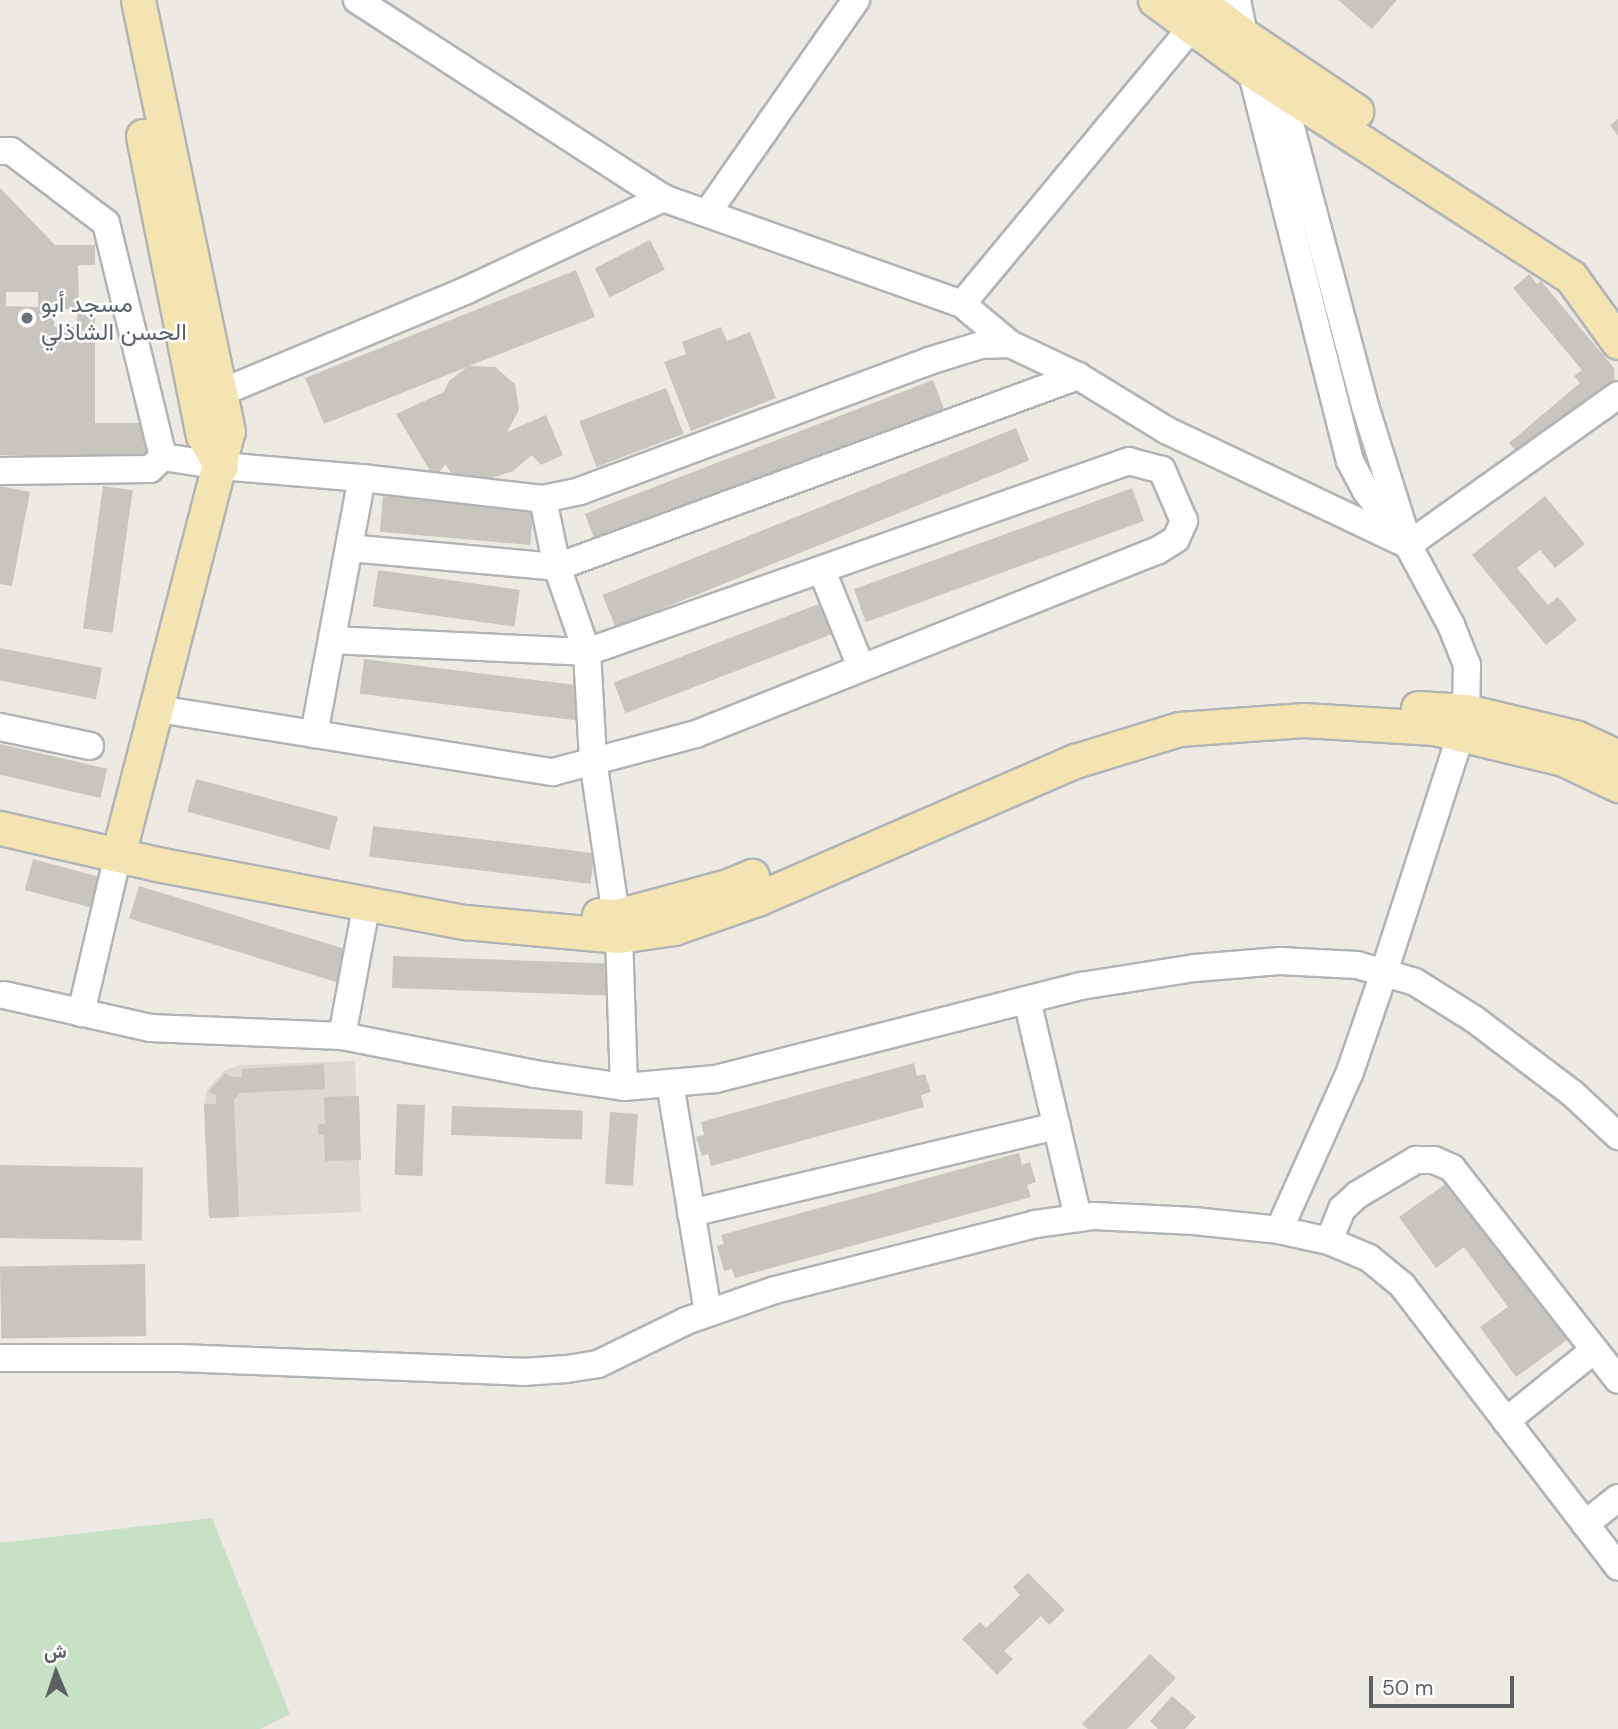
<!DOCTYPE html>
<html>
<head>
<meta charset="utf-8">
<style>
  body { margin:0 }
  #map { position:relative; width:1618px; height:1729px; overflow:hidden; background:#edeae4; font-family:"DM Sans",Vazirmatn,sans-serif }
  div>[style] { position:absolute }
  .education>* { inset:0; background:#dcd9d3 }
  .green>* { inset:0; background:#c6e1c4 }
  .building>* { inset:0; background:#c8c5c1; transform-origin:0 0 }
  .roads { filter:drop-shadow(2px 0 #b1b4b7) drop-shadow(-2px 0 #b1b4b7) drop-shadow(0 2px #b1b4b7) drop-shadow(0 -2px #b1b4b7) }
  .minor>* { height:26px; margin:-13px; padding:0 13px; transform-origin:13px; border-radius:13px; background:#fff }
  .major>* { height:33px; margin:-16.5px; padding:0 16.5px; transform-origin:16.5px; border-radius:16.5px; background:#f4e4b1 }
  .dots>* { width:19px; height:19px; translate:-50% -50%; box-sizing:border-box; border:4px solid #fff; border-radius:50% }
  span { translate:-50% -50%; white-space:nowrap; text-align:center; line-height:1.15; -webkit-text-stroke:5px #fff; paint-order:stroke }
  .worship-label { font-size:24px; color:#5b616d }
  .left { translate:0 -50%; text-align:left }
  .north { position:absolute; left:21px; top:1638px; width:70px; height:70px; -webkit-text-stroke:5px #fff; paint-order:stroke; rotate:358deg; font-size:19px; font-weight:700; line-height:28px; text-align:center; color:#5c6063 }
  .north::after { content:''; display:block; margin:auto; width:24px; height:32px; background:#5c6063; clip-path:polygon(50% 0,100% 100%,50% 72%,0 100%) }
  .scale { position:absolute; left:1369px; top:1676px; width:145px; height:32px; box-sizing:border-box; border:4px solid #5c6063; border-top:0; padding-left:9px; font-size:21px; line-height:24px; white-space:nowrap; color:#5c6063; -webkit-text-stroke:5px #fff; paint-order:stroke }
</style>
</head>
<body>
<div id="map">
  <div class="education">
    <i style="clip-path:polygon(355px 1061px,361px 1212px,209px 1218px,204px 1104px,207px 1089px,225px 1070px,240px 1065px)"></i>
  </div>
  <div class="green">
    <i style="clip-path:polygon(212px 1518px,290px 1714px,260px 1729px,0 1729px,0 1543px)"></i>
  </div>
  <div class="building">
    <i style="clip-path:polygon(1338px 0,1397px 0,1372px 29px)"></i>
    <i style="clip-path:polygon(1618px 119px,1618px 136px,1610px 125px)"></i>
    <i style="clip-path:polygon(evenodd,0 188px,55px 245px,95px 245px,95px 265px,78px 265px,79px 308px,95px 308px,95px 423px,146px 423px,146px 455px,0 455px,0 188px,6px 292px,38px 292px,38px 307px,6px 306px,6px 292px,0 188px,54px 309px,77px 309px,77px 327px,54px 327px,54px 309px)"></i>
    <i style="left:650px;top:240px;width:33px;height:62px;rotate:63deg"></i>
    <i style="clip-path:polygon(576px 270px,595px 317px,469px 366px,495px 367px,515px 384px,519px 410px,507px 432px,546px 415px,563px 455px,541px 465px,532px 455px,513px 471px,489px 479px,454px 477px,445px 464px,435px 479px,396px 414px,444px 392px,449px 381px,467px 367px,324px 424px,305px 378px)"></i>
    <i style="clip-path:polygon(1529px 274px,1537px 284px,1541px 281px,1614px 368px,1615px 386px,1524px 461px,1509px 443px,1580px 383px,1574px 376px,1582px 370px,1513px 288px)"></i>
    <i style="clip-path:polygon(721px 327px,727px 341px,750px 332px,776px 398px,691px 431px,664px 362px,686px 354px,682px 342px)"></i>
    <i style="left:933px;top:380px;width:36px;height:373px;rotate:69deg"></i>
    <i style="left:666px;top:388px;width:49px;height:93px;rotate:69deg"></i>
    <i style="left:1016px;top:428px;width:35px;height:446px;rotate:68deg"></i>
    <i style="clip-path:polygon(0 486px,30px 492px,12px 586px,0 584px)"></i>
    <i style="left:103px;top:486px;width:30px;height:144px;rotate:8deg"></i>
    <i style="left:1132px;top:488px;width:35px;height:296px;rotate:70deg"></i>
    <i style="left:383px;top:496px;width:151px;height:36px;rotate:5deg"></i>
    <i style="clip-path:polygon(1545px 496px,1585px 544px,1555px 568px,1540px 550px,1517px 568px,1548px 605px,1558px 597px,1577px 620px,1546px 645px,1472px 555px)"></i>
    <i style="left:378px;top:570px;width:143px;height:37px;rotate:8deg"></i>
    <i style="left:821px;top:603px;width:33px;height:222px;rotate:69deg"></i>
    <i style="left:0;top:648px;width:104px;height:32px;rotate:11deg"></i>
    <i style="left:364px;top:659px;width:222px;height:35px;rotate:7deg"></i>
    <i style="left:0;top:744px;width:110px;height:30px;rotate:13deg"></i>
    <i style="left:196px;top:779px;width:147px;height:34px;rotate:15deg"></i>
    <i style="left:373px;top:826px;width:223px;height:31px;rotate:7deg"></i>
    <i style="left:33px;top:859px;width:73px;height:32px;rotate:15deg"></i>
    <i style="left:139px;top:886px;width:221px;height:34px;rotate:17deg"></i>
    <i style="left:393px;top:956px;width:222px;height:32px;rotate:2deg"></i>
    <i style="clip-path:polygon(914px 1063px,917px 1076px,925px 1074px,931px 1092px,921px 1095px,924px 1107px,711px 1166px,708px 1154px,702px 1156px,696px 1137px,704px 1135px,701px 1122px)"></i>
    <i style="clip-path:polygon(324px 1064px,325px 1089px,240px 1093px,234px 1100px,239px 1217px,209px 1218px,204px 1104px,216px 1104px,216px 1095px,208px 1092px,226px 1073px,230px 1077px,242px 1077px,241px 1069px)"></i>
    <i style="clip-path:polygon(359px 1096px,361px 1160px,325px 1161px,324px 1135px,318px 1135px,318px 1124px,325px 1124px,324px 1097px)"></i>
    <i style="left:397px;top:1104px;width:28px;height:71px;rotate:2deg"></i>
    <i style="left:452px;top:1106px;width:131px;height:29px;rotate:2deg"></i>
    <i style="left:610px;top:1112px;width:28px;height:72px;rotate:4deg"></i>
    <i style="clip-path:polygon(1019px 1153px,1022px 1165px,1030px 1162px,1036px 1182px,1027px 1185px,1031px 1197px,735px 1278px,732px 1269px,724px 1271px,717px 1246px,724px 1244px,721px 1235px)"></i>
    <i style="left:0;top:1165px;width:143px;height:73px;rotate:1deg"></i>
    <i style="clip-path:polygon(1451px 1180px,1567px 1340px,1516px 1377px,1480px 1327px,1508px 1307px,1464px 1247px,1436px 1268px,1399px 1217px)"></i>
    <i style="left:145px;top:1264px;width:72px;height:145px;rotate:89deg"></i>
    <i style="clip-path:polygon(1028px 1573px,1065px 1610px,1049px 1625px,1041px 1616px,1004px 1651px,1013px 1659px,997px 1675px,962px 1639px,980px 1622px,986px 1628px,1020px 1595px,1013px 1587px)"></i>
    <i style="clip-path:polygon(1150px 1654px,1176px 1678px,1127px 1729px,1088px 1729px,1082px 1724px)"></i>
    <i style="clip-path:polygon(1172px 1696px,1196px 1717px,1185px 1729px,1158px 1729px,1150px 1721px)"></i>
  </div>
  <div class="roads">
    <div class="minor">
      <i style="left:357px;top:0;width:364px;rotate:32.9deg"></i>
      <i style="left:663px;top:198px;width:317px;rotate:19.5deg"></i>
      <i style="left:962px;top:304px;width:62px;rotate:39.8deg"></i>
      <i style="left:1237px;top:0;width:71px;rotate:78.7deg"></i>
      <i style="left:1251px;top:70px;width:403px;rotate:75.8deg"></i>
      <i style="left:1350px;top:461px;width:34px;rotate:62deg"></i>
      <i style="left:1366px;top:491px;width:68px;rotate:52.1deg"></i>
      <i style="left:1408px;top:545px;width:91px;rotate:61.7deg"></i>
      <i style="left:1451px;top:625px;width:43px;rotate:68.2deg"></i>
      <i style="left:1467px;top:665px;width:46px;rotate:91.2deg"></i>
      <i style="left:1466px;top:711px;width:24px;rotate:102deg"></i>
      <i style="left:1461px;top:734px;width:251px;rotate:107.9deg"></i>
      <i style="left:1384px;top:973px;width:105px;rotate:109deg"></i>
      <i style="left:1350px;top:1072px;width:173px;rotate:114.2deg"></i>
      <i style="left:1275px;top:80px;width:12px;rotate:59deg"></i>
      <i style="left:1281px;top:90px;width:327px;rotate:75.1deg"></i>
      <i style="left:1365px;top:406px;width:133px;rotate:72.5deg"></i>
      <i style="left:0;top:151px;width:11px"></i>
      <i style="left:11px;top:151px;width:119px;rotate:37.2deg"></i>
      <i style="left:106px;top:223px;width:241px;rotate:76.3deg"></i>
      <i style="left:708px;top:212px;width:259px;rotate:-55.1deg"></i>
      <i style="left:962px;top:304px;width:360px;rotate:-50.3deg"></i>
      <i style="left:220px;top:393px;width:268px;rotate:-22.6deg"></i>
      <i style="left:467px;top:290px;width:217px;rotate:-25.1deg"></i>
      <i style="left:163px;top:457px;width:59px;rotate:8.8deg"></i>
      <i style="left:221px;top:466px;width:142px;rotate:4.9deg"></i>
      <i style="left:362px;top:478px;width:182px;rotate:6.6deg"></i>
      <i style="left:543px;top:499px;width:38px;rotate:-12deg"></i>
      <i style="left:580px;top:491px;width:372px;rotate:-20.4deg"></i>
      <i style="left:929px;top:361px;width:54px;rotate:-17.1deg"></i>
      <i style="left:981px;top:345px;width:29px;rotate:-2deg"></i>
      <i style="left:1010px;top:344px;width:75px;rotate:25.2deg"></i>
      <i style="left:1078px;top:376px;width:103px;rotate:31.5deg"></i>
      <i style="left:1166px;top:430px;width:268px;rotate:25.4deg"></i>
      <i style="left:0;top:471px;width:150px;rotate:-0.8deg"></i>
      <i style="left:150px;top:469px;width:18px;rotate:-43deg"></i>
      <i style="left:543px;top:499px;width:69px;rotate:78.4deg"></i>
      <i style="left:557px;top:567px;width:90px;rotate:70.6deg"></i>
      <i style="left:587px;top:652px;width:108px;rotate:86.8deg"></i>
      <i style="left:593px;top:760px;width:178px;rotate:81.6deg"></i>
      <i style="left:619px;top:936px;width:151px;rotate:88.1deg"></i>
      <i style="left:1408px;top:545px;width:258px;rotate:-35.5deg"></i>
      <i style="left:349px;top:548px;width:209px;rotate:5.2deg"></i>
      <i style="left:557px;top:567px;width:555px;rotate:-20.13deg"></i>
      <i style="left:822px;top:571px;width:104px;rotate:67.9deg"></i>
      <i style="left:158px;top:709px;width:400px;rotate:9.1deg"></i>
      <i style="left:553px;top:772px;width:148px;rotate:-14.9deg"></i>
      <i style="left:696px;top:734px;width:496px;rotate:-21.7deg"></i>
      <i style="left:1157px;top:551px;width:22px;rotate:-32deg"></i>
      <i style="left:1176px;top:539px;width:20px;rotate:-66deg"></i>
      <i style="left:1184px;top:521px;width:56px;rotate:-113.3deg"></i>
      <i style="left:1162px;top:470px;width:34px;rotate:-165deg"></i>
      <i style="left:1129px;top:461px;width:575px;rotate:160.59deg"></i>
      <i style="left:587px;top:652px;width:254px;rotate:-177.3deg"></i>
      <i style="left:0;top:727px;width:92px;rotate:11.9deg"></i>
      <i style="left:314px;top:734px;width:260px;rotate:-79.4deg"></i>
      <i style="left:4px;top:995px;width:150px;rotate:12.7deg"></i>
      <i style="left:150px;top:1028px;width:192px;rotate:2.4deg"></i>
      <i style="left:342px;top:1036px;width:197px;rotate:11.1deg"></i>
      <i style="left:535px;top:1074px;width:90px;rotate:8.3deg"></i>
      <i style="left:624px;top:1087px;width:92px;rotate:-5deg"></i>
      <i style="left:716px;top:1079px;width:377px;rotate:-14.3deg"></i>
      <i style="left:1081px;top:986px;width:115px;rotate:-9deg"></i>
      <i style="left:1195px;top:968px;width:85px;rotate:-4.7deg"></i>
      <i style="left:1280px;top:961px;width:77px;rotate:3deg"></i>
      <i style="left:1357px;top:965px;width:60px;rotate:16.3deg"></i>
      <i style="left:1415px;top:982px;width:70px;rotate:32.1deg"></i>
      <i style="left:1474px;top:1019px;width:124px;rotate:37.1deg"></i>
      <i style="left:1573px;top:1094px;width:62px;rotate:43deg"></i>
      <i style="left:1027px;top:1000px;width:224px;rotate:76.8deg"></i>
      <i style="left:81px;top:1013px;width:162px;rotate:-76.8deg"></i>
      <i style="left:342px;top:1036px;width:135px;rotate:-79.4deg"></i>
      <i style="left:670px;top:1083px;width:232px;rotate:80.6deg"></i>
      <i style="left:691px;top:1213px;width:376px;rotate:-13.4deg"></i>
      <i style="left:1329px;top:1241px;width:35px;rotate:-68deg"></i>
      <i style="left:1342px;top:1209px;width:21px;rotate:-43deg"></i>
      <i style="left:1357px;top:1195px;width:69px;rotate:-30.7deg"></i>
      <i style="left:1416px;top:1160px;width:18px"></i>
      <i style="left:1434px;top:1160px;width:20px;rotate:24deg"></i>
      <i style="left:1452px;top:1168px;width:269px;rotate:51.9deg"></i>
      <i style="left:0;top:1358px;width:179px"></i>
      <i style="left:179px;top:1358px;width:344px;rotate:2.3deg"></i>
      <i style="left:523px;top:1372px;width:44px;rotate:-3.9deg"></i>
      <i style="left:567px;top:1369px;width:31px;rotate:-9deg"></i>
      <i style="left:598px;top:1364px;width:98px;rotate:-26deg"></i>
      <i style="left:686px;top:1321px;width:94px;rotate:-19.2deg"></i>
      <i style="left:775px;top:1290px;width:268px;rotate:-14.2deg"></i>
      <i style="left:1035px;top:1224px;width:60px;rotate:-7.7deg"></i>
      <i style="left:1094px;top:1216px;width:100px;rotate:2.9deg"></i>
      <i style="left:1194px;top:1221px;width:85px;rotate:6deg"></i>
      <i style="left:1279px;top:1230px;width:51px;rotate:12.4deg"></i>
      <i style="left:1329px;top:1241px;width:43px;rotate:23deg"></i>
      <i style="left:1369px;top:1258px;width:43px;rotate:39.3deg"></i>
      <i style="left:1402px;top:1285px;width:355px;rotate:52.5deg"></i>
      <i style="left:1506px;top:1421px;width:113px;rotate:-38.9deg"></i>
      <i style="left:1585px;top:1524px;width:42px;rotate:-38.2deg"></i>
    </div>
    <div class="major">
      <i style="left:1155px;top:0;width:119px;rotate:36.1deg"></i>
      <i style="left:1251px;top:70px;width:381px;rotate:32.9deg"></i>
      <i style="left:1571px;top:277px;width:80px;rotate:54.1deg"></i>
      <i style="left:1197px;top:0;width:61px;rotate:37.1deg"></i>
      <i style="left:1246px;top:37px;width:133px;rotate:33.9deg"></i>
      <i style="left:143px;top:136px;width:305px;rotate:78.7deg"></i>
      <i style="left:203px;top:435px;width:36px;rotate:60deg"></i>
      <i style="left:1418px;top:708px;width:48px;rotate:3.6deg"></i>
      <i style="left:1466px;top:711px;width:112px;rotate:13.4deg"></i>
      <i style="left:1575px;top:737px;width:47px;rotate:24.9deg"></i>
      <i style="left:0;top:828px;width:161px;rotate:12.9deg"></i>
      <i style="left:157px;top:864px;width:313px;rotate:10.7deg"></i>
      <i style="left:465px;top:922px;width:155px;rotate:5.2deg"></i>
      <i style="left:619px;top:936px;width:56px;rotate:-8.3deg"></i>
      <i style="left:674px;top:928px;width:88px;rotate:-19.3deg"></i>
      <i style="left:757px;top:899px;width:347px;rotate:-23.5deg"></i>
      <i style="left:1075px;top:761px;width:109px;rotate:-17.1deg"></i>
      <i style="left:1179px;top:729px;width:125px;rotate:-4.1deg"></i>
      <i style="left:1304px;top:720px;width:130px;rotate:3.5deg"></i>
      <i style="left:1434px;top:728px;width:133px;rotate:13.5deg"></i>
      <i style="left:1563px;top:759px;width:61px;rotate:25.3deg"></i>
      <i style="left:118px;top:855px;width:438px;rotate:-75.5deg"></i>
      <i style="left:228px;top:431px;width:440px;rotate:-101.8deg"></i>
      <i style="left:599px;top:915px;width:18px;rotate:3deg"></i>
      <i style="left:617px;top:916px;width:115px;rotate:-15.1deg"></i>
      <i style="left:728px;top:886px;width:26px;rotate:-23deg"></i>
    </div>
  </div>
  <div class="dots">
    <i style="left:27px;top:318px;background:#6b7280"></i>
  </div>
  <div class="worship-label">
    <span class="left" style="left:41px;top:318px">مسجد أبو<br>الحسن الشاذلي</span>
  </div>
  <div class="north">ش</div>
  <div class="scale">50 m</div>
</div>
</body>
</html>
